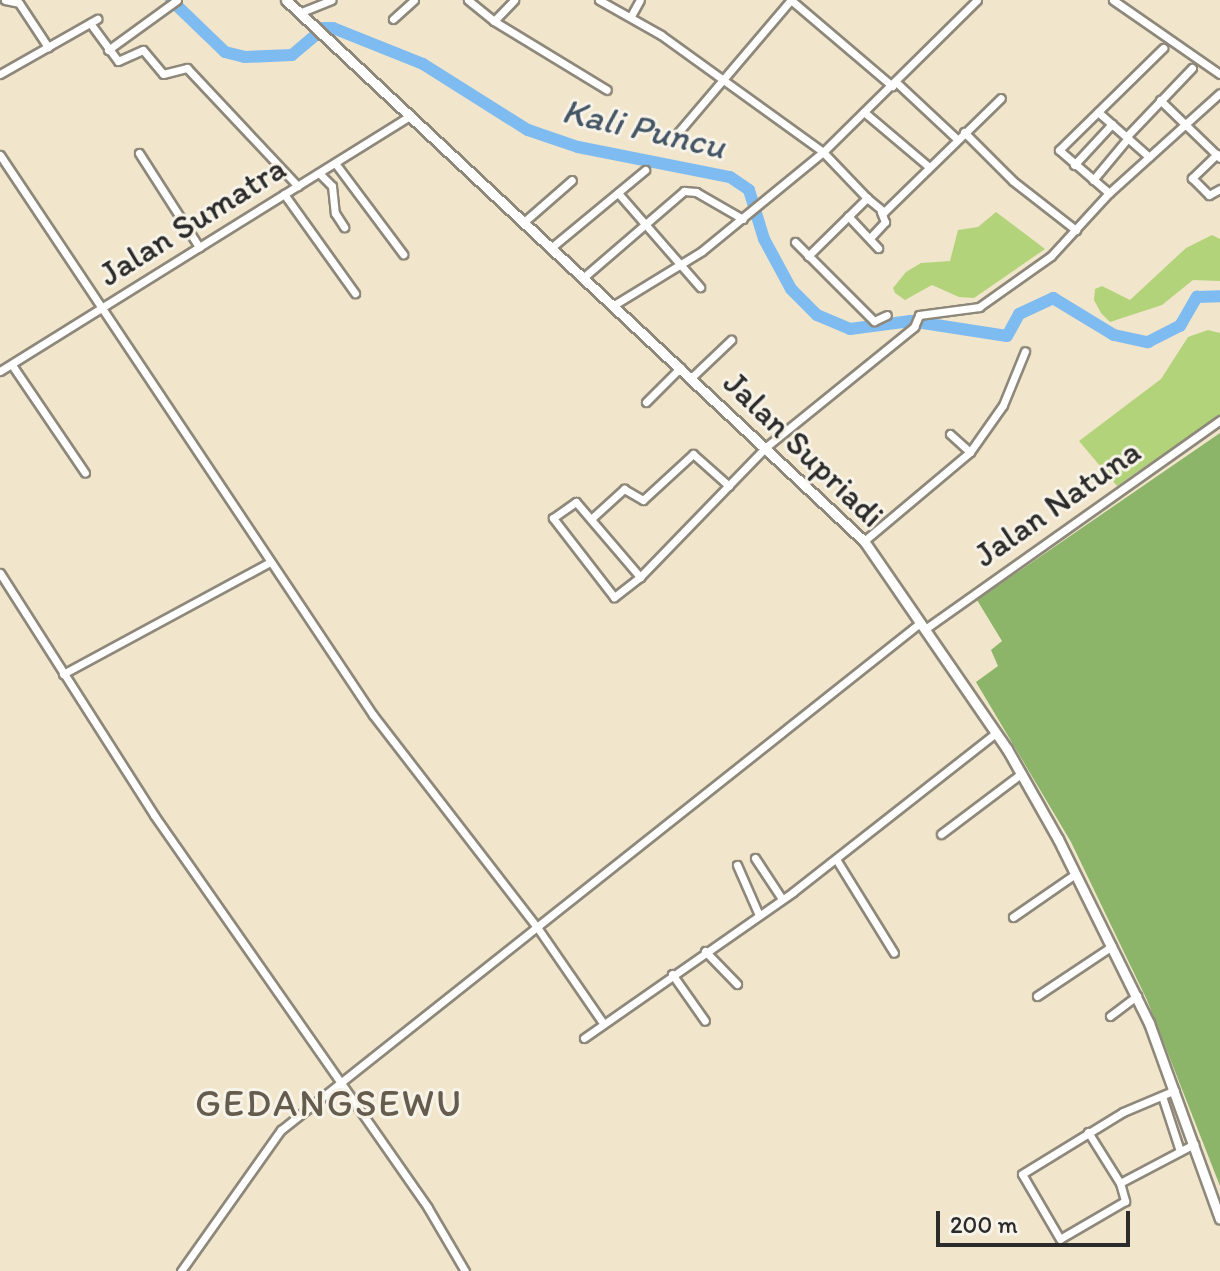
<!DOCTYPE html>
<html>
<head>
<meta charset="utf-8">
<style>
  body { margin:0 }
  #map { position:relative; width:1220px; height:1271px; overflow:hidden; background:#f1e5cb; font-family:Itim,sans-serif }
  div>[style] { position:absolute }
  .green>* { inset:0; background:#b2d37a }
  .forest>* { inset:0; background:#8db56a }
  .river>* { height:12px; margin:-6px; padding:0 6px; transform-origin:6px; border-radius:6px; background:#7ebbf1 }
  .roads { filter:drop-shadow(2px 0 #8e887b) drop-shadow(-2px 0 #8e887b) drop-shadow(0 2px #8e887b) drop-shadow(0 -2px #8e887b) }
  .minor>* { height:7px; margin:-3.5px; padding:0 3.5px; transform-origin:3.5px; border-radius:3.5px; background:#fff }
  .major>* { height:9px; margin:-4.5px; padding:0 4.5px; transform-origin:4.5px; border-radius:4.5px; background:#fff }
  span { translate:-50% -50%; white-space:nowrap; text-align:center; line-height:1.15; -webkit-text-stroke:6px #f7f3e8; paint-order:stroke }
  .street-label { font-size:34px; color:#2b2b2b }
  .water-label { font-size:36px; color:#445666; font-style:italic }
  .quarter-label { font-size:38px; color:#665c4e; letter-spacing:2px }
  .scale { position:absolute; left:936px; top:1211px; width:194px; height:36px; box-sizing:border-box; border:4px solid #2b2b2b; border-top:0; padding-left:10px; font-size:24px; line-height:28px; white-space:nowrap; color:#2b2b2b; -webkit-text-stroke:6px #f7f3e8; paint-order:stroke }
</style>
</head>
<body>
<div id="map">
  <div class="green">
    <i style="clip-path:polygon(996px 212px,1045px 249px,974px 298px,959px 297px,932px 285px,905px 300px,895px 293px,893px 288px,906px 272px,921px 263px,950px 261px,958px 230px,978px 227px)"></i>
    <i style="clip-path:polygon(1212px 235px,1220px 239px,1220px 281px,1193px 280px,1162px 305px,1110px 322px,1101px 313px,1094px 300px,1095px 289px,1102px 286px,1130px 300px,1186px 248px)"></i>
    <i style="clip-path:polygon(1208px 330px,1220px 333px,1220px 415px,1117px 486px,1079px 441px,1161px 379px,1188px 337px)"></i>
  </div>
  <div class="forest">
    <i style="clip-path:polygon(1220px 433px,1220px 1186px,1147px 1000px,1071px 842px,976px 682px,998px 666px,991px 650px,1002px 641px,977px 600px)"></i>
  </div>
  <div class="river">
    <i style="left:171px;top:0;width:75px;rotate:43.9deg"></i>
    <i style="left:225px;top:52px;width:21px;rotate:14deg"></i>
    <i style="left:245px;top:57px;width:47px;rotate:-2.4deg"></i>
    <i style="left:292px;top:55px;width:42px;rotate:-40.2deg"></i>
    <i style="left:324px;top:28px;width:9px"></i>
    <i style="left:333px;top:28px;width:97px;rotate:21.8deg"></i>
    <i style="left:423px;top:64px;width:124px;rotate:32.2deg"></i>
    <i style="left:528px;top:130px;width:53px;rotate:18.8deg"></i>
    <i style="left:578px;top:147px;width:155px;rotate:11.2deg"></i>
    <i style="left:730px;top:177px;width:23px;rotate:34deg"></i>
    <i style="left:749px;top:190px;width:51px;rotate:73deg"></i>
    <i style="left:764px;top:239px;width:57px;rotate:61.6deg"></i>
    <i style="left:791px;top:289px;width:37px;rotate:45deg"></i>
    <i style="left:817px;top:315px;width:36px;rotate:23deg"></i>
    <i style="left:850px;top:329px;width:61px;rotate:-7.6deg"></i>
    <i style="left:910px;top:321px;width:98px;rotate:8.8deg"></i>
    <i style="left:1007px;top:336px;width:25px;rotate:-61deg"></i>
    <i style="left:1019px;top:314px;width:38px;rotate:-25deg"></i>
    <i style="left:1053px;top:298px;width:71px;rotate:31.2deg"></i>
    <i style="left:1114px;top:335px;width:35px;rotate:12deg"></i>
    <i style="left:1148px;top:342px;width:36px;rotate:-27deg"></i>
    <i style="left:1180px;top:326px;width:34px;rotate:-60deg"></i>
    <i style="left:1197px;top:297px;width:23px;rotate:-2deg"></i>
  </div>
  <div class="roads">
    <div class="minor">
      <i style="left:5px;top:0;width:14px;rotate:12deg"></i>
      <i style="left:19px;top:3px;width:53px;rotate:56.6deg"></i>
      <i style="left:468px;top:0;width:33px;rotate:39deg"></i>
      <i style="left:494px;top:21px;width:29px;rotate:-46deg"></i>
      <i style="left:599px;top:0;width:71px;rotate:29.4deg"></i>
      <i style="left:661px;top:35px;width:200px;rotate:35.8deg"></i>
      <i style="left:823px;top:152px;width:216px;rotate:-44.6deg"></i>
      <i style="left:791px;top:0;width:133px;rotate:40.4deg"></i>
      <i style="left:1113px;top:0;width:130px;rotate:34.7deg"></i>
      <i style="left:299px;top:13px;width:35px;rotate:-22deg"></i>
      <i style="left:631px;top:16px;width:18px;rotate:-61deg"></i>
      <i style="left:393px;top:19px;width:28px;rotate:-42deg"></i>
      <i style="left:494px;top:21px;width:132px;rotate:31.4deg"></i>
      <i style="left:90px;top:23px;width:47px;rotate:53.6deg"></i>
      <i style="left:118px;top:61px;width:27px;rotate:-24deg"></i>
      <i style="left:143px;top:50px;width:31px;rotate:50deg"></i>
      <i style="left:163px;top:74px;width:25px;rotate:-14deg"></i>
      <i style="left:187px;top:68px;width:162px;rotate:46.8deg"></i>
      <i style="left:108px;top:50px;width:85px;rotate:-35.9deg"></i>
      <i style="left:0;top:74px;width:112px;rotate:-29.6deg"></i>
      <i style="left:896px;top:82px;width:83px;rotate:43.1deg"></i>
      <i style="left:1160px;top:100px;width:83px;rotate:44deg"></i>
      <i style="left:864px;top:112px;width:85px;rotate:40.2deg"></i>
      <i style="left:1098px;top:112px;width:68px;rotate:41.4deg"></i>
      <i style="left:964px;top:132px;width:69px;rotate:45deg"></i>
      <i style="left:1013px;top:181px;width:80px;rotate:37.9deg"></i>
      <i style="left:1127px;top:136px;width:94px;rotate:-46.3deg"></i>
      <i style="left:670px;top:142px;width:187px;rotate:-49.6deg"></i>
      <i style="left:139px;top:153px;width:112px;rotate:57.4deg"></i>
      <i style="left:1217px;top:154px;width:35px;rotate:136deg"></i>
      <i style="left:1192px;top:178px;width:24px;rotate:45deg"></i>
      <i style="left:1209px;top:195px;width:13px;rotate:-29deg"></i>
      <i style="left:0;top:155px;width:673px;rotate:56.33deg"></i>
      <i style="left:373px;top:715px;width:268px;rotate:52.3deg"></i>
      <i style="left:537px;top:927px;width:116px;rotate:55.5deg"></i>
      <i style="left:335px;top:163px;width:114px;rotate:53.2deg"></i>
      <i style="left:1074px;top:165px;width:56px;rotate:-47.2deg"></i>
      <i style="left:319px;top:173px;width:18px;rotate:45deg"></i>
      <i style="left:332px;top:186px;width:27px;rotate:84deg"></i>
      <i style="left:335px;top:213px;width:17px;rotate:57deg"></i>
      <i style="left:1093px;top:180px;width:55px;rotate:-50.2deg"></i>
      <i style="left:618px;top:193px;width:125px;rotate:48.9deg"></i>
      <i style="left:1109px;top:193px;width:66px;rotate:-139.3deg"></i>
      <i style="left:1059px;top:150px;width:146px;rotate:-44.4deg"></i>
      <i style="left:284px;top:194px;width:122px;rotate:54.4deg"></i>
      <i style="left:848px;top:216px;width:44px;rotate:46.8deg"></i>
      <i style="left:525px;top:221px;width:62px;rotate:-41.1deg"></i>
      <i style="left:870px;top:238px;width:22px;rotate:-47deg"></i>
      <i style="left:885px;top:222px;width:11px;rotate:-112deg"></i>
      <i style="left:795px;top:242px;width:112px;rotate:45deg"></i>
      <i style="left:874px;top:321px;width:14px;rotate:-25deg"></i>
      <i style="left:552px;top:247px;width:121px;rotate:-39.6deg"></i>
      <i style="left:808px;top:256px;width:83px;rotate:-44.5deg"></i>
      <i style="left:867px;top:198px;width:22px;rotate:39deg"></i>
      <i style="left:884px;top:212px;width:163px;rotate:-44.3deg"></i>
      <i style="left:584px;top:277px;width:132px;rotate:-40.7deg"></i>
      <i style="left:684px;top:191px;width:12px;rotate:5deg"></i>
      <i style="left:696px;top:192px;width:54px;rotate:29.9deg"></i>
      <i style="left:614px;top:305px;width:103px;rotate:-31.5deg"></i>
      <i style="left:702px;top:251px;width:156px;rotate:-39.3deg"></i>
      <i style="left:823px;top:152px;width:64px;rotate:46.3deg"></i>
      <i style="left:12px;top:365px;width:130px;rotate:55.9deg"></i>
      <i style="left:0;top:371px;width:484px;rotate:-31.9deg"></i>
      <i style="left:692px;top:377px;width:54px;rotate:-43.5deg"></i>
      <i style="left:646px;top:402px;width:49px;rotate:-45deg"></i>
      <i style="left:950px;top:434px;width:27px;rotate:42deg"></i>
      <i style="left:591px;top:519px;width:45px;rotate:-42.3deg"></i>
      <i style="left:624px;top:489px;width:22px;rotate:30deg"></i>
      <i style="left:643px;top:500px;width:68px;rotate:-42.6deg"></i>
      <i style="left:693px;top:454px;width:48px;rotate:41.6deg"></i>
      <i style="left:864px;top:541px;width:138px;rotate:-40deg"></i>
      <i style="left:970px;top:452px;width:57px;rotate:-54.9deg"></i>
      <i style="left:1003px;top:405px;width:58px;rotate:-67.8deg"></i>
      <i style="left:0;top:573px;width:287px;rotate:57.5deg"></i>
      <i style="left:154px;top:815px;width:479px;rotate:55.1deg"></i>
      <i style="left:428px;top:1208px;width:73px;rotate:59.6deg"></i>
      <i style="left:640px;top:577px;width:33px;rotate:142deg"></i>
      <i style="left:614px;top:597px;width:100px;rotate:-127.7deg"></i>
      <i style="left:553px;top:518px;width:28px;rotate:-35deg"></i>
      <i style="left:576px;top:502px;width:99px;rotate:49.5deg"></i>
      <i style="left:640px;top:577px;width:181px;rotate:-45.9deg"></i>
      <i style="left:766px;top:447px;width:191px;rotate:-39deg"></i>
      <i style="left:914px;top:327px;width:13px;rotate:-67deg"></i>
      <i style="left:919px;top:315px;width:61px;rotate:-7.6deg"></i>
      <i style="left:979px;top:307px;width:88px;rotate:-35.3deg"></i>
      <i style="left:1051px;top:256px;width:86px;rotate:-47.4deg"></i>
      <i style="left:1109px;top:193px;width:149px;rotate:-42deg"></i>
      <i style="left:925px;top:629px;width:362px;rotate:-35.3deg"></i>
      <i style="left:63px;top:674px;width:235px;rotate:-28.4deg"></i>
      <i style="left:941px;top:834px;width:101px;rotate:-37deg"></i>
      <i style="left:755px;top:858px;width:49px;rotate:56.6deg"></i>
      <i style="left:836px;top:859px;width:110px;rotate:58.3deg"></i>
      <i style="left:737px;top:865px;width:55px;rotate:66.3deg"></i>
      <i style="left:1013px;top:917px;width:75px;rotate:-34.7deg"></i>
      <i style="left:705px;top:951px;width:46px;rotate:45.9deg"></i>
      <i style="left:672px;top:974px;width:57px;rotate:54.9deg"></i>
      <i style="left:1037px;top:996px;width:90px;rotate:-33.7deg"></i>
      <i style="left:1110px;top:1016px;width:34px;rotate:-37deg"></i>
      <i style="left:584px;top:1038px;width:255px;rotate:-34.9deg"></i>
      <i style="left:793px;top:892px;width:258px;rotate:-38.1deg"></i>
      <i style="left:1162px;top:1096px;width:58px;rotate:71.9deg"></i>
      <i style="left:1088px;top:1132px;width:60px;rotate:57.9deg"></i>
      <i style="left:1120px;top:1183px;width:84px;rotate:-27.8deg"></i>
      <i style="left:1120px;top:1183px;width:19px;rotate:74deg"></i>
      <i style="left:1125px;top:1201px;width:75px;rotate:149.7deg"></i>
      <i style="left:1060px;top:1239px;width:75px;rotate:-120.3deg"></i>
      <i style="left:1022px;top:1174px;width:119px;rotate:-31.5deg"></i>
      <i style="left:1123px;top:1112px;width:56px;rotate:-22.9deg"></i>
      <i style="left:181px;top:1271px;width:173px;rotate:-54.7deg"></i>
      <i style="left:281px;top:1130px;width:816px;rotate:-38.43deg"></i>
    </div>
    <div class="major">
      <i style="left:286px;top:0;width:792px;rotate:43.11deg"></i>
      <i style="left:864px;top:541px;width:252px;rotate:55.5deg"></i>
      <i style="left:1007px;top:749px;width:103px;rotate:60.5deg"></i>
      <i style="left:1058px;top:839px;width:205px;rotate:63.7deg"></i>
      <i style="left:1149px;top:1023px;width:208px;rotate:70.1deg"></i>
    </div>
  </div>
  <div class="street-label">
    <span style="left:192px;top:221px;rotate:-32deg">Jalan Sumatra</span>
    <span style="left:804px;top:449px;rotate:44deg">Jalan Supriadi</span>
    <span style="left:1057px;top:503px;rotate:-35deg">Jalan Natuna</span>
  </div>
  <div class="water-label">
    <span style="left:644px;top:128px;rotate:13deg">Kali Puncu</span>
  </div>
  <div class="quarter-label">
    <span style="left:329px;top:1104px">GEDANGSEWU</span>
  </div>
  <div class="scale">200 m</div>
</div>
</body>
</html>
